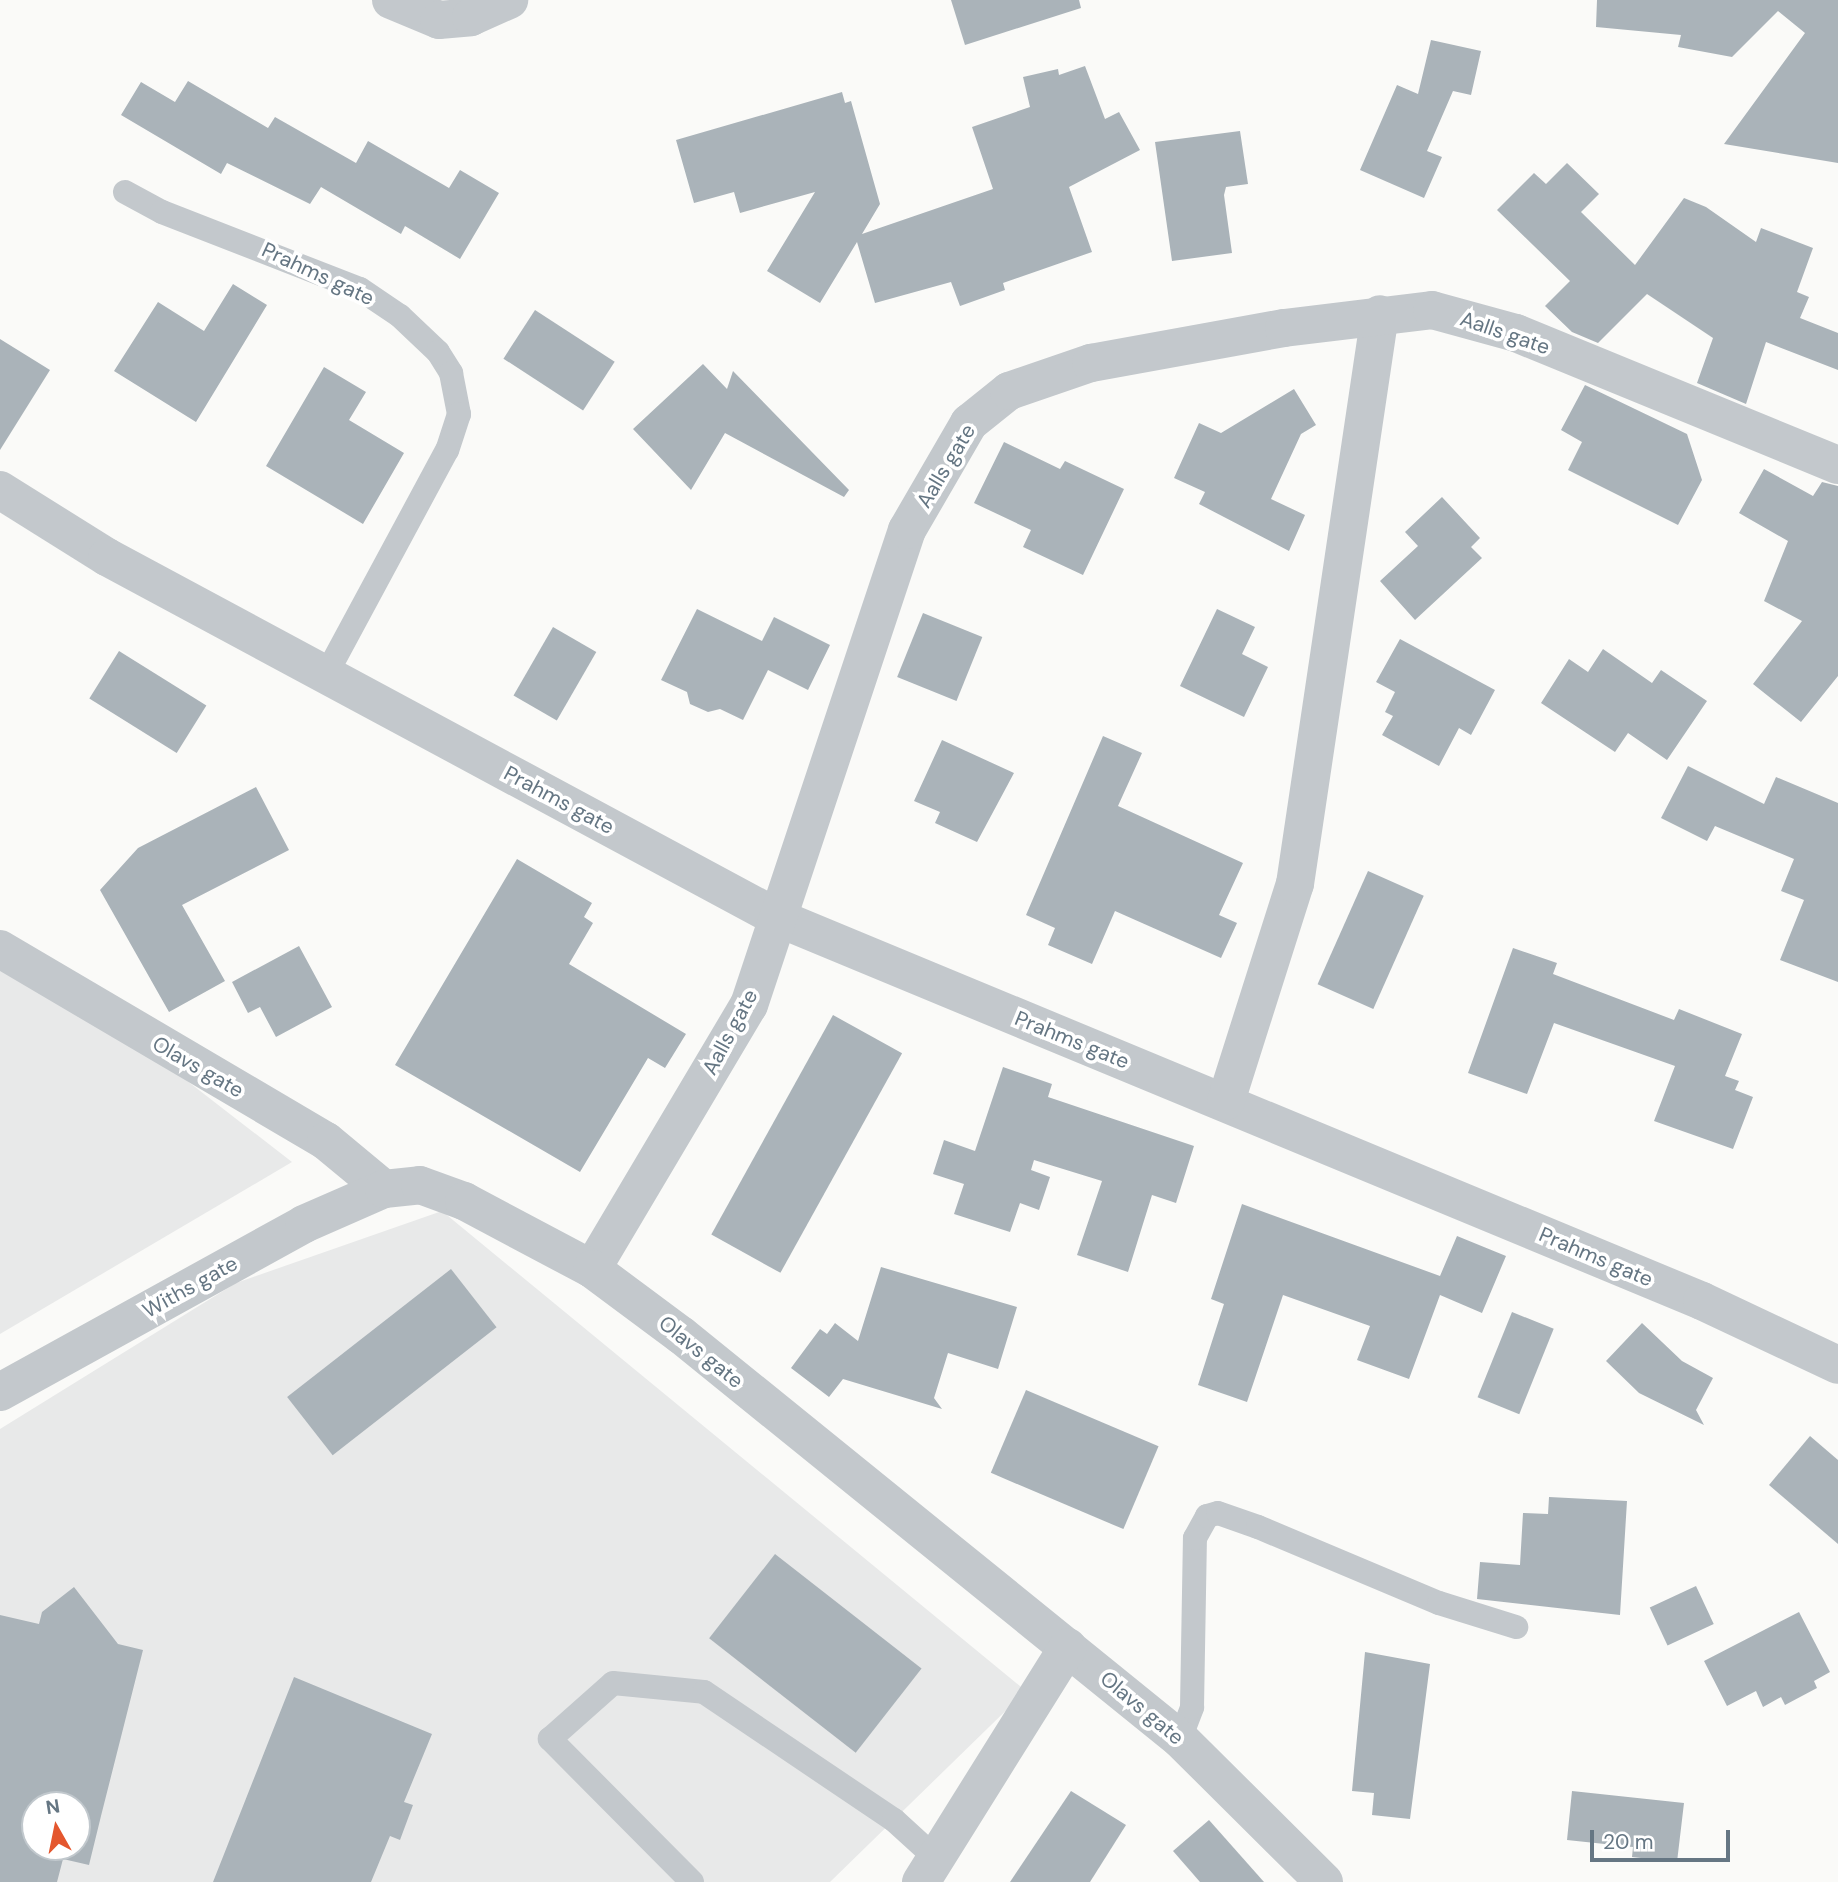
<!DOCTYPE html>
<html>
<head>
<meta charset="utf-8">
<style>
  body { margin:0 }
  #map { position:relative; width:1838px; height:1882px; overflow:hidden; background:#fafaf8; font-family:"DM Sans",sans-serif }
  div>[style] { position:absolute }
  .built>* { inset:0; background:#e8e9e9 }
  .building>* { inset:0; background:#aab3b9; transform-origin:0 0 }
  .lane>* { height:24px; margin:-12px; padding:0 12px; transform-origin:12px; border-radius:12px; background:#c3c8cc }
  .street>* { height:38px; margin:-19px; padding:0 19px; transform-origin:19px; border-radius:19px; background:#c3c8cc }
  span { translate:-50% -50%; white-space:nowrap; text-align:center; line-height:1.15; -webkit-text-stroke:7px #fff; paint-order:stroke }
  .street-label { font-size:21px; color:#657683 }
  .north { position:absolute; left:21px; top:1791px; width:70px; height:70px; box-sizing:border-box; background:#fff; border:2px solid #c1c8cd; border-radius:50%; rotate:351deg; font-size:19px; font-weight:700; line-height:28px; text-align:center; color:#657683 }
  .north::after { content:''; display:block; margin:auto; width:24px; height:32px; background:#e4572e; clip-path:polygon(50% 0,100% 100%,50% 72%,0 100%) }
  .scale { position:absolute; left:1590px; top:1830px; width:140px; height:32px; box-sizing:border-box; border:4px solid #657683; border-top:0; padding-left:9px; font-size:21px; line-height:24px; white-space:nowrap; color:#657683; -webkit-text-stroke:5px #fff; paint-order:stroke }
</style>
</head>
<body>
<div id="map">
  <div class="built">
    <i style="clip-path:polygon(0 936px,292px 1162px,0 1334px)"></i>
    <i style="clip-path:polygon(evenodd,442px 1211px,1026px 1691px,830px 1882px,0 1882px,0 1429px,236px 1283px,442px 1211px,35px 1805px,77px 1805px,77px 1847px,35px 1847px,35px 1805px)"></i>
  </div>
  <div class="building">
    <i style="clip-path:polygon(951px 0,1079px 0,1081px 8px,965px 45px)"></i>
    <i style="clip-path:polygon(1597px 0,1838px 0,1838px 163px,1724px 144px,1805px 33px,1778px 11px,1732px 57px,1678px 47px,1681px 35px,1596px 27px)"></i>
    <i style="clip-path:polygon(1431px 40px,1481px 51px,1471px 95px,1453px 91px,1427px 151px,1442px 157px,1424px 198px,1360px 170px,1397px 85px,1418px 94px)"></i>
    <i style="clip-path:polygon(1085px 66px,1105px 119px,1119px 112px,1140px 150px,1069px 187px,1092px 252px,1003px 283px,1005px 290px,960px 306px,951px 282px,875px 303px,857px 242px,820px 303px,767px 271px,815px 192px,740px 213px,734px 192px,694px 203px,676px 140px,842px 92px,845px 103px,851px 101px,880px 204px,862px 234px,993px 189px,972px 127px,1030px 107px,1023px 77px,1058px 69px,1059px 75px)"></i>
    <i style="clip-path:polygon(188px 81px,268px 128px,275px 117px,356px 163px,368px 141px,449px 188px,460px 170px,499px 193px,460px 259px,405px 226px,401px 234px,321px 187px,310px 204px,227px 163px,221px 174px,121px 115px,141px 82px,175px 102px)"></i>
    <i style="clip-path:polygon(1240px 131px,1248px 184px,1226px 187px,1224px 195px,1232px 253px,1172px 261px,1155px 142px)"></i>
    <i style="clip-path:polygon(1567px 163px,1599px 194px,1581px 212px,1635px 265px,1684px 198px,1706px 207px,1756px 242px,1761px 228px,1813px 248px,1797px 292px,1809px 297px,1800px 318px,1838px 333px,1838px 370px,1766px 342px,1746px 404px,1697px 383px,1713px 338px,1647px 294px,1598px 343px,1572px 332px,1545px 306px,1570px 281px,1497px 210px,1534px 173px,1546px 184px)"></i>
    <i style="clip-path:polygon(233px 284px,267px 305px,196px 422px,114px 371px,158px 302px,204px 331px)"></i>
    <i style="left:535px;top:310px;width:95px;height:58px;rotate:33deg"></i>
    <i style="clip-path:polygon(0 339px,50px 370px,0 450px)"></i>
    <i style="clip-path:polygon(703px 364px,727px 389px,733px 371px,849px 490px,844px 497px,725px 433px,691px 490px,633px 429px)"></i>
    <i style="clip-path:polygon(324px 367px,366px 392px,349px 420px,404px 453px,363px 524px,266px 466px)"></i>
    <i style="clip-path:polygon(1585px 385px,1687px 434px,1702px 480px,1678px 525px,1568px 470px,1582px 442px,1561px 430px)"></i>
    <i style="clip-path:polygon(1294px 389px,1316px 425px,1301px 434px,1271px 499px,1305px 515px,1289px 551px,1199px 504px,1205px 492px,1174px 478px,1199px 423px,1221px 433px)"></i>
    <i style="clip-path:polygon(1004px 442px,1060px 469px,1065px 461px,1124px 489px,1083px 575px,1023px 547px,1031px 530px,974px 503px)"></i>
    <i style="clip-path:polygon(1764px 469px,1813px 496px,1822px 482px,1838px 486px,1838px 676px,1801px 722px,1753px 684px,1802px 621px,1764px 601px,1788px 541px,1739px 513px)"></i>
    <i style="clip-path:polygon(1442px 497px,1480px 538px,1471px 547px,1482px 558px,1415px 620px,1380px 581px,1418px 546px,1405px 532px)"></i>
    <i style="clip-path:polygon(697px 609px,762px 641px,774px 617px,830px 645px,808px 690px,768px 670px,743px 720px,720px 709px,708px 712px,690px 704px,687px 692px,661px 680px)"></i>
    <i style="clip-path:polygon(1217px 609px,1255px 627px,1242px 654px,1268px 667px,1244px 717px,1180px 686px)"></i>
    <i style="left:923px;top:613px;width:64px;height:69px;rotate:22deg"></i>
    <i style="left:553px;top:627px;width:50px;height:79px;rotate:30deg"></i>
    <i style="clip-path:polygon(1400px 639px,1495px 690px,1471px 735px,1459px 728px,1439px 766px,1382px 735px,1393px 716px,1385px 712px,1395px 692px,1376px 682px)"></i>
    <i style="clip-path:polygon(1603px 649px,1652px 683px,1661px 670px,1707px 701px,1667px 760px,1628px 733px,1615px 752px,1541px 703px,1569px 659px,1588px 672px)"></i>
    <i style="left:119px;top:651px;width:103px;height:56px;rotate:32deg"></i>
    <i style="clip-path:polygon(1103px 736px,1142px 753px,1118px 806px,1243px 863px,1219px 915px,1237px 923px,1221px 958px,1115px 911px,1092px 964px,1048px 945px,1055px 928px,1026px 915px)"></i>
    <i style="clip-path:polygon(942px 740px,1014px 773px,977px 842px,935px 823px,940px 812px,914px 801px)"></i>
    <i style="clip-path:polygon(1688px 766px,1764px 804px,1776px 777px,1838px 803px,1838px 982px,1780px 960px,1804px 900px,1781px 891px,1794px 859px,1715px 826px,1707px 841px,1661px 818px)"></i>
    <i style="clip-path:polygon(256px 787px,289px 850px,182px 905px,225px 981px,169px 1012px,100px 890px,138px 848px)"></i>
    <i style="clip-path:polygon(517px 859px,592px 903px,584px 917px,593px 923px,569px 964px,686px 1034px,665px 1068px,648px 1058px,580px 1172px,395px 1065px)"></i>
    <i style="left:1368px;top:871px;width:61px;height:124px;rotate:24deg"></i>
    <i style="clip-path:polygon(299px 946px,332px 1007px,276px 1037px,260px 1007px,248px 1013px,232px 982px)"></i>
    <i style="clip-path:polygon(1513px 948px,1557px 963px,1553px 974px,1674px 1020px,1679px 1009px,1742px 1034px,1725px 1076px,1739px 1081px,1735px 1090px,1753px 1097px,1733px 1149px,1654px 1121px,1675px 1066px,1554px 1023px,1527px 1094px,1468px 1073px)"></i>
    <i style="left:833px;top:1015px;width:79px;height:251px;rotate:29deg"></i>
    <i style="clip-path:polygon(1003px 1067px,1052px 1084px,1048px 1097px,1194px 1146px,1176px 1203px,1152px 1195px,1128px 1272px,1077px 1255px,1102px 1181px,1034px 1160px,1031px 1170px,1050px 1177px,1039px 1210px,1020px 1203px,1010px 1232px,954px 1214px,964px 1184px,933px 1174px,944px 1140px,975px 1151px)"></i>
    <i style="clip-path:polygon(1242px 1204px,1440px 1276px,1457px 1236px,1506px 1256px,1482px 1313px,1440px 1295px,1409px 1379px,1357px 1360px,1370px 1326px,1283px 1295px,1247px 1402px,1198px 1385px,1224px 1304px,1211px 1299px)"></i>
    <i style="clip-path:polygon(881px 1267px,1017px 1307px,998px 1369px,948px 1353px,934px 1398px,942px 1409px,843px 1379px,829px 1397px,791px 1368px,820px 1329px,827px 1334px,835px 1323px,858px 1341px)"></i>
    <i style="left:451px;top:1269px;width:74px;height:208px;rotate:52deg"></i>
    <i style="left:1512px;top:1312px;width:45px;height:92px;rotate:22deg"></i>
    <i style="clip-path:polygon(1642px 1323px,1682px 1361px,1713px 1378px,1696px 1410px,1704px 1425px,1639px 1393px,1606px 1361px)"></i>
    <i style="left:1026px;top:1390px;width:144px;height:90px;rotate:23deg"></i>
    <i style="clip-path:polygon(1810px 1436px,1838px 1460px,1838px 1544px,1769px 1485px)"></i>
    <i style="clip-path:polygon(1549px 1497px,1627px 1501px,1620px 1615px,1477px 1599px,1480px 1562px,1520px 1565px,1523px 1513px,1548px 1514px)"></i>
    <i style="left:775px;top:1554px;width:186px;height:107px;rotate:38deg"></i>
    <i style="left:1696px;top:1586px;width:42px;height:51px;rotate:65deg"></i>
    <i style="clip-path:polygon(evenodd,74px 1587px,118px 1644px,143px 1650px,101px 1816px,89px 1865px,63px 1859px,57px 1882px,0 1882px,0 1615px,39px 1624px,42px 1612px,74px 1587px,35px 1805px,77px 1805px,77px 1847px,35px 1847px,35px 1805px)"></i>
    <i style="clip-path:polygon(1799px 1612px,1830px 1672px,1814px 1681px,1817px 1688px,1785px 1705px,1781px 1697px,1763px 1707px,1756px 1691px,1727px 1706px,1704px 1661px)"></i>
    <i style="clip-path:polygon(1365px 1652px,1430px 1664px,1410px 1819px,1372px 1815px,1374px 1793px,1352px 1791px)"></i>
    <i style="clip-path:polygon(294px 1677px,432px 1734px,404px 1802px,413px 1805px,400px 1840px,390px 1836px,371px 1882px,213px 1882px)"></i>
    <i style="clip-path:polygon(1071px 1791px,1126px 1825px,1090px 1882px,1010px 1882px)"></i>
    <i style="clip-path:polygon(1572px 1791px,1684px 1803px,1677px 1862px,1632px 1857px,1633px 1847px,1567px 1840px)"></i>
    <i style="clip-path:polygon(1209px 1820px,1264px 1882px,1200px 1882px,1173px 1851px)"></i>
  </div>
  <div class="lane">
    <i style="left:125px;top:192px;width:42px;rotate:28.4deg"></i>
    <i style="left:162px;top:212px;width:212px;rotate:21.3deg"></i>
    <i style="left:360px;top:289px;width:48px;rotate:34deg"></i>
    <i style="left:400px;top:316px;width:52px;rotate:43.5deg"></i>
    <i style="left:438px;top:352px;width:25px;rotate:58deg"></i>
    <i style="left:451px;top:373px;width:42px;rotate:79deg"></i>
    <i style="left:459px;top:414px;width:38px;rotate:108deg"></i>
    <i style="left:447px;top:450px;width:255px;rotate:118.3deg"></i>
    <i style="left:1180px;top:1739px;width:34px;rotate:-69deg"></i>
    <i style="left:1192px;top:1707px;width:169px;rotate:-89deg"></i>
    <i style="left:1195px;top:1538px;width:25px;rotate:-61deg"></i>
    <i style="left:1207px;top:1516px;width:11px;rotate:-15deg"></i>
    <i style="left:1218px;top:1513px;width:42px;rotate:19.3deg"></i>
    <i style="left:1258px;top:1527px;width:196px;rotate:22.8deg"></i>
    <i style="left:1439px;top:1603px;width:81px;rotate:17.3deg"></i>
    <i style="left:692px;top:1882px;width:202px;rotate:-134.8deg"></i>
    <i style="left:550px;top:1739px;width:84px;rotate:-41.6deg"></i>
    <i style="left:613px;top:1683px;width:91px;rotate:5.6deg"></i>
    <i style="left:704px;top:1692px;width:229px;rotate:34deg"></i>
    <i style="left:894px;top:1820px;width:61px;rotate:42.3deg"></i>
  </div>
  <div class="street">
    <i style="left:391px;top:0;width:52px;rotate:22.6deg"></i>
    <i style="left:439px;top:20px;width:32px;rotate:-5deg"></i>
    <i style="left:471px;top:17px;width:42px;rotate:-24.1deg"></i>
    <i style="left:0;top:490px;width:126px;rotate:32.1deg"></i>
    <i style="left:107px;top:557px;width:762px;rotate:28.28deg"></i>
    <i style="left:778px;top:918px;width:1000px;rotate:22.51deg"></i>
    <i style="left:1702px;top:1301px;width:150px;rotate:25.2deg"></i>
    <i style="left:0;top:949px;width:378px;rotate:30.5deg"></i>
    <i style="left:326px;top:1141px;width:75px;rotate:39.6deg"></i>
    <i style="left:1226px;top:1101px;width:228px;rotate:-72.4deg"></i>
    <i style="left:1295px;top:884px;width:576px;rotate:-81.52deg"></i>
    <i style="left:592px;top:1269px;width:307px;rotate:-59.3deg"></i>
    <i style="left:749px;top:1005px;width:501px;rotate:-71.6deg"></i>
    <i style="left:907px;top:530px;width:124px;rotate:-59.9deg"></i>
    <i style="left:969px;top:423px;width:51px;rotate:-38.7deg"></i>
    <i style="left:1009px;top:391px;width:87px;rotate:-18.9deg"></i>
    <i style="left:1091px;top:363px;width:196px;rotate:-10.3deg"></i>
    <i style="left:1284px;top:328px;width:149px;rotate:-6.9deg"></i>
    <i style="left:1432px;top:310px;width:87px;rotate:15.3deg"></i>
    <i style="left:1516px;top:333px;width:348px;rotate:22.3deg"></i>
    <i style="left:0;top:1392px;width:347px;rotate:-28.9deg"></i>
    <i style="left:304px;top:1224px;width:87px;rotate:-23.6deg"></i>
    <i style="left:384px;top:1189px;width:36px;rotate:-6deg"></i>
    <i style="left:420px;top:1185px;width:47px;rotate:20deg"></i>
    <i style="left:464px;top:1201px;width:145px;rotate:28deg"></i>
    <i style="left:592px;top:1269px;width:111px;rotate:36.6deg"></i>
    <i style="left:681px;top:1335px;width:642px;rotate:38.99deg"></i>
    <i style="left:1180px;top:1739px;width:203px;rotate:44.8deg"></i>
    <i style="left:921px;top:1882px;width:277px;rotate:-58deg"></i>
  </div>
  <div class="street-label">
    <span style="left:318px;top:274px;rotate:25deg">Prahms gate</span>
    <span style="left:1505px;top:333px;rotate:19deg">Aalls gate</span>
    <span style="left:946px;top:466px;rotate:-59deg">Aalls gate</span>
    <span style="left:559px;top:800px;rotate:28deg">Prahms gate</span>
    <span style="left:730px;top:1032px;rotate:-62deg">Aalls gate</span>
    <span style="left:1072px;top:1040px;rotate:22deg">Prahms gate</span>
    <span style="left:198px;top:1067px;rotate:30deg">Olavs gate</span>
    <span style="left:1596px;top:1257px;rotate:23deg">Prahms gate</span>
    <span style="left:190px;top:1287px;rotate:-29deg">Withs gate</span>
    <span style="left:701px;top:1352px;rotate:39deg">Olavs gate</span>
    <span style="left:1142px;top:1708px;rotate:40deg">Olavs gate</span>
  </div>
  <div class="north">N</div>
  <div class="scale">20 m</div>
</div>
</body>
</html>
